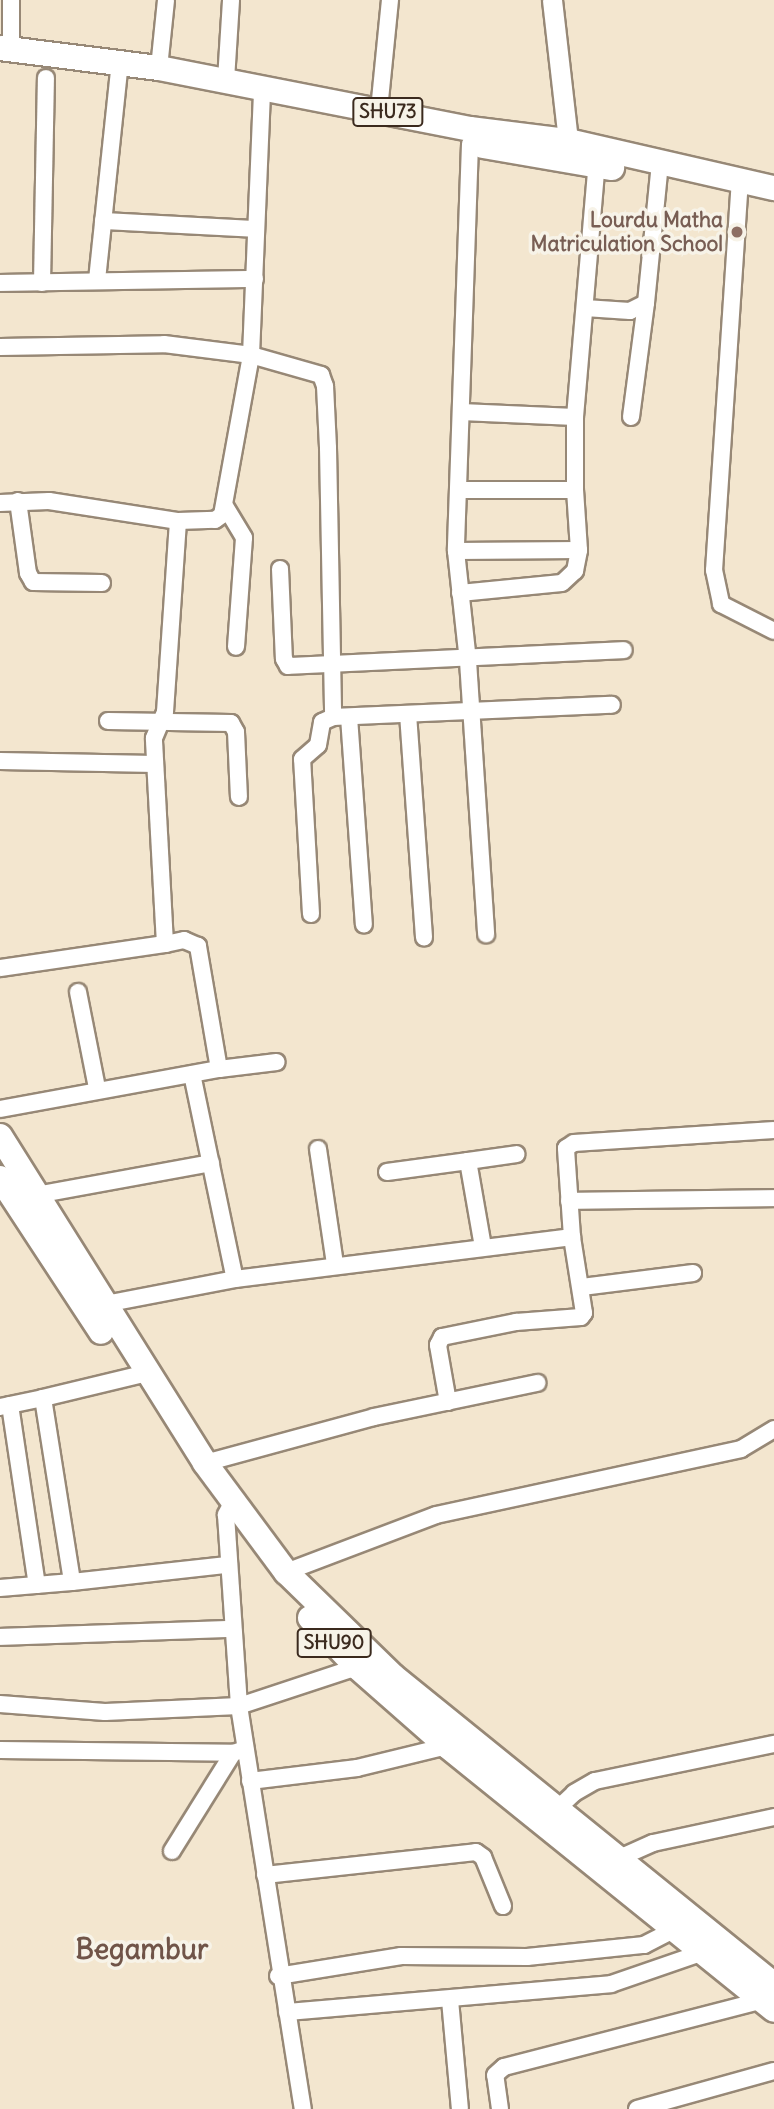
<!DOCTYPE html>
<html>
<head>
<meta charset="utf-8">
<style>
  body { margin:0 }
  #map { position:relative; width:774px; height:2109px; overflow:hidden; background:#f3e6cf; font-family:Delius,sans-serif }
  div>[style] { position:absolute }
  .roads { filter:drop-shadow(2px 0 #978876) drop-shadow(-2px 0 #978876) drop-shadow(0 2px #978876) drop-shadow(0 -2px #978876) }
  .minor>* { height:16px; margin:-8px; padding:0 8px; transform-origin:8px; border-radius:8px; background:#fff }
  .tertiary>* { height:19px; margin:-9.5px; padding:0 9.5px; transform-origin:9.5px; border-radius:9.5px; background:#fff }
  .primary>* { height:24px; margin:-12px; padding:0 12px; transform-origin:12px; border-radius:12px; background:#fff }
  .dots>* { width:19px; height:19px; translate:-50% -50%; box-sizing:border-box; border:4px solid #f7f3e8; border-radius:50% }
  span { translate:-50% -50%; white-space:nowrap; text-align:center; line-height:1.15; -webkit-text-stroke:7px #f7f3e8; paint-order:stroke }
  .shield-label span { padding:2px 5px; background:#f7f3e8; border:2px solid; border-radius:5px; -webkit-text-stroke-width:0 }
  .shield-label { font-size:19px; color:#3b2a1e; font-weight:700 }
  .education-label { font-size:21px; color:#785e54; font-weight:700 }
  .right { translate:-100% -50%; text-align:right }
  .district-label { font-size:28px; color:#705448; font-weight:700 }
</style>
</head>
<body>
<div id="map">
  <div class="roads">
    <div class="minor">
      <i style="left:11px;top:49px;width:49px;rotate:-90deg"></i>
      <i style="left:159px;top:68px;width:68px;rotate:-84.1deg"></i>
      <i style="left:226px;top:80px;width:80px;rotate:-86.4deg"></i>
      <i style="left:379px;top:110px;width:111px;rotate:-84.3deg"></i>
      <i style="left:470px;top:144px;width:407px;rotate:92deg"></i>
      <i style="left:456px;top:551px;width:111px;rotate:83.8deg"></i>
      <i style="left:468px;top:661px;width:274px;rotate:86.2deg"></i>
      <i style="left:740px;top:179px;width:392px;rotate:93.8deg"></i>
      <i style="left:714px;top:570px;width:35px;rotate:78deg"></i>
      <i style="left:721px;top:604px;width:59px;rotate:27deg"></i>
      <i style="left:103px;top:221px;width:152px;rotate:3deg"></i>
      <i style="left:97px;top:280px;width:219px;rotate:-84deg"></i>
      <i style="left:0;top:283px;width:255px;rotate:-0.9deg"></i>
      <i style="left:42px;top:283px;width:205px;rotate:-88.9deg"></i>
      <i style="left:585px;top:308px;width:45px;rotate:3.8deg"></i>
      <i style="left:630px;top:311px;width:18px;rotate:-27deg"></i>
      <i style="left:646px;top:303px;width:142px;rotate:-84.3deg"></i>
      <i style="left:0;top:347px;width:164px;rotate:-1deg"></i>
      <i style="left:164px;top:344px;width:88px;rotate:7.2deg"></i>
      <i style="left:251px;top:355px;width:73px;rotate:15.9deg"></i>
      <i style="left:321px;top:375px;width:12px;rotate:70deg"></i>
      <i style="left:325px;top:386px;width:62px;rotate:87.2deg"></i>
      <i style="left:328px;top:448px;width:269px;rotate:88.9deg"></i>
      <i style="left:333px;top:717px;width:279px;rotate:-2.5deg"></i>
      <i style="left:575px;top:417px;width:260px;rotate:-85.1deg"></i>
      <i style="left:631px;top:417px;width:115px;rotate:-82.5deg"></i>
      <i style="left:460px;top:490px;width:115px"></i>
      <i style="left:575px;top:490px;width:73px;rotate:-90deg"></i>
      <i style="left:575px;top:417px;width:114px;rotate:-177.5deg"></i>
      <i style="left:18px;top:501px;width:73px;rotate:82.1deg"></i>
      <i style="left:28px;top:573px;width:10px;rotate:61deg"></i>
      <i style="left:33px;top:582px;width:69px;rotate:0.8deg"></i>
      <i style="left:0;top:503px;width:49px;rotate:-2.3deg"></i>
      <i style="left:49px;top:501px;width:131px;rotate:8.8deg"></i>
      <i style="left:178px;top:521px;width:37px;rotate:-2deg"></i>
      <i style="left:215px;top:520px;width:9px;rotate:-36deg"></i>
      <i style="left:222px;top:515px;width:163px;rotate:-79.7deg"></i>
      <i style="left:251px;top:355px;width:267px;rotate:-87.6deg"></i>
      <i style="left:225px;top:506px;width:37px;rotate:59deg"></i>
      <i style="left:244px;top:538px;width:109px;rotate:94.2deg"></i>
      <i style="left:456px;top:551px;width:123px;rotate:-0.5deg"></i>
      <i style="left:579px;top:550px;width:60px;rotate:-93.8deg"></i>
      <i style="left:280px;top:569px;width:90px;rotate:87.5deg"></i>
      <i style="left:284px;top:659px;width:8px;rotate:60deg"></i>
      <i style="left:288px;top:666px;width:336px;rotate:-2.7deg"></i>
      <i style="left:460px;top:593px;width:102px;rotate:-5.6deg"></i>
      <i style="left:562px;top:583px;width:18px;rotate:-43deg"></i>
      <i style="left:575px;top:571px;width:21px;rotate:-79deg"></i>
      <i style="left:408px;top:714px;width:224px;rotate:85.9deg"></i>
      <i style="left:349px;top:717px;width:208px;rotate:85.9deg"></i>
      <i style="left:108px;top:721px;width:123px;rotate:0.9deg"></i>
      <i style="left:231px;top:723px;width:10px;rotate:61deg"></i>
      <i style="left:236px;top:732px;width:65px;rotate:87.4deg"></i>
      <i style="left:0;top:761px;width:155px;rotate:1.1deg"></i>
      <i style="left:311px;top:914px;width:155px;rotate:-93.3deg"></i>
      <i style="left:302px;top:759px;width:21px;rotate:-41deg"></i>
      <i style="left:318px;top:745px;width:23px;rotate:-80deg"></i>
      <i style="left:322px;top:722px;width:12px;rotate:-24deg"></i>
      <i style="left:0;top:968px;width:167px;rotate:-8.3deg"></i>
      <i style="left:78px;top:992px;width:98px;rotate:78.8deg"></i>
      <i style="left:219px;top:1069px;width:58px;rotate:-6.9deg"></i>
      <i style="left:192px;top:1074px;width:209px;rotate:78.2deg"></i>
      <i style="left:235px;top:1279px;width:340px;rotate:-7.1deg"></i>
      <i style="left:0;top:1109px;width:223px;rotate:-10.4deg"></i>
      <i style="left:219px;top:1069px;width:125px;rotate:-99.7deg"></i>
      <i style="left:198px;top:946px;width:15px;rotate:-157deg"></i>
      <i style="left:184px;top:940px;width:19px;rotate:168deg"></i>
      <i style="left:165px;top:944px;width:206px;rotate:-93.1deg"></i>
      <i style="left:154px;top:738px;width:28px;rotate:-67deg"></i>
      <i style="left:165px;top:712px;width:191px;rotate:-86.1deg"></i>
      <i style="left:318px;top:1149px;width:116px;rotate:81.6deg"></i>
      <i style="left:468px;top:1161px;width:49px;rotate:-8.1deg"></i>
      <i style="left:387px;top:1172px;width:82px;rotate:-7.7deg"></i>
      <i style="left:468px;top:1161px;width:87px;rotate:80.1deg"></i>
      <i style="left:31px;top:1196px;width:183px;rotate:-10.4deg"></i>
      <i style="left:569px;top:1201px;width:205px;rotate:-0.8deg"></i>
      <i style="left:582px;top:1287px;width:112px;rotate:-7.2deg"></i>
      <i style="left:100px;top:1305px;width:137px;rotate:-10.9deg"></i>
      <i style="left:43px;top:1398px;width:107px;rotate:-13.5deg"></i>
      <i style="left:448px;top:1402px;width:58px;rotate:-100deg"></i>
      <i style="left:438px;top:1345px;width:9px;rotate:-63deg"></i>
      <i style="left:442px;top:1337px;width:76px;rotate:-11.5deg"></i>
      <i style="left:516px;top:1322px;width:65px;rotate:-4.4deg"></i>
      <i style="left:581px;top:1317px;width:5px;rotate:-53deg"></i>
      <i style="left:584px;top:1313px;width:77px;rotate:-99deg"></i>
      <i style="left:572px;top:1237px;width:89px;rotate:-93.9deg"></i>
      <i style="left:566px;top:1148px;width:9px;rotate:-32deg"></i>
      <i style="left:574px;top:1143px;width:200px;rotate:-3.7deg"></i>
      <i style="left:10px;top:1405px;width:182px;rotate:81.5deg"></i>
      <i style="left:0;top:1407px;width:44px;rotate:-11.8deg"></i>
      <i style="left:43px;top:1398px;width:186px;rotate:81deg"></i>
      <i style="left:72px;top:1582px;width:156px;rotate:-6.3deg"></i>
      <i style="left:205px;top:1463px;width:175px;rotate:-15.2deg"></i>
      <i style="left:374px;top:1417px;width:167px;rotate:-11.8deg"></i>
      <i style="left:233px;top:1501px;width:16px;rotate:117deg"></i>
      <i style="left:226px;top:1515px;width:191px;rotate:86.1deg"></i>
      <i style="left:239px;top:1706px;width:408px;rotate:81deg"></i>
      <i style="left:286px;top:1572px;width:160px;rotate:-20.8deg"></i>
      <i style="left:436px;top:1515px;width:312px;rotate:-12.2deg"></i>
      <i style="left:741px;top:1449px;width:39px;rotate:-31deg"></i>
      <i style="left:0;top:1588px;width:72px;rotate:-4.8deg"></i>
      <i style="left:0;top:1637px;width:233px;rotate:-2deg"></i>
      <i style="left:0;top:1704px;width:105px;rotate:4.4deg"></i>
      <i style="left:105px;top:1712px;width:134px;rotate:-2.6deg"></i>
      <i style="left:239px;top:1706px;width:124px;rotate:-18.3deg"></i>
      <i style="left:0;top:1750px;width:233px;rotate:0.7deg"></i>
      <i style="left:233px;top:1753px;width:13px;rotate:-18deg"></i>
      <i style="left:250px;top:1781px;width:108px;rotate:-6.9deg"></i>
      <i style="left:357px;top:1768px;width:93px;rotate:-13.7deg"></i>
      <i style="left:555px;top:1811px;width:26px;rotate:-43deg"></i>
      <i style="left:574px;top:1793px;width:24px;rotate:-30deg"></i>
      <i style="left:595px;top:1781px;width:183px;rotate:-11.7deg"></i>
      <i style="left:172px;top:1851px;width:115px;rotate:-58.1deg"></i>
      <i style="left:617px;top:1859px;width:39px;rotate:-24deg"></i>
      <i style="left:653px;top:1843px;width:124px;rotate:-12.1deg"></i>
      <i style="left:265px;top:1875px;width:212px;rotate:-6.2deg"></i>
      <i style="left:476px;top:1852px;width:9px;rotate:36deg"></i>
      <i style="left:483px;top:1857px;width:53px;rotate:67.8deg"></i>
      <i style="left:278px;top:1976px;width:125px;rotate:-9.2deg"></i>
      <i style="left:401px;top:1956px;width:126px;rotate:0.5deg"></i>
      <i style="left:527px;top:1957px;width:118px;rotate:-5.9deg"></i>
      <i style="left:644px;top:1945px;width:37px;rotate:-27deg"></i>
      <i style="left:450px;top:2000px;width:109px;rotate:84.8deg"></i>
      <i style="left:287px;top:2012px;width:325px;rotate:-4.9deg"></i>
      <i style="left:611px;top:1984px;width:102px;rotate:-19deg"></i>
      <i style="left:500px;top:2109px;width:34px;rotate:-98deg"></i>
      <i style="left:495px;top:2075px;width:12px;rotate:-42deg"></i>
      <i style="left:504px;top:2067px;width:268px;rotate:-14.5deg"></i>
      <i style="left:637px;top:2109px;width:142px;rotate:-15.5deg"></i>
    </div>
    <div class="tertiary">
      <i style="left:552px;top:0;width:142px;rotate:83.5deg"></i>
    </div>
    <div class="primary">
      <i style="left:0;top:48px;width:160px;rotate:7.2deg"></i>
      <i style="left:159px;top:68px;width:317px;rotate:11.1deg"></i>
      <i style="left:470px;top:129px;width:99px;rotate:7deg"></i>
      <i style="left:568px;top:141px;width:211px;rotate:12.9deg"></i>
      <i style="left:483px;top:146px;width:131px;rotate:9.7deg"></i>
      <i style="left:0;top:1136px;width:386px;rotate:57.9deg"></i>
      <i style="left:205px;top:1463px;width:136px;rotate:53.4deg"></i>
      <i style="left:286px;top:1572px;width:149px;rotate:44.2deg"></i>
      <i style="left:393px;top:1676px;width:491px;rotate:39deg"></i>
      <i style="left:0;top:1178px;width:184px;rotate:56.7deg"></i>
      <i style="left:310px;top:1618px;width:68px;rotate:46.2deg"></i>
      <i style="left:357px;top:1667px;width:120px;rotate:41.3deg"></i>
      <i style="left:447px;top:1746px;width:420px;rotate:38.9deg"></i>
    </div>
  </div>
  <div class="dots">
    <i style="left:737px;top:232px;background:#8d6e63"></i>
  </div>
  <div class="shield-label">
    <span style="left:388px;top:112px">SHU73</span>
    <span style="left:334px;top:1643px">SHU90</span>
  </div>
  <div class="education-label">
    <span class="right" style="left:723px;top:232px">Lourdu Matha<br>Matriculation School</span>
  </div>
  <div class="district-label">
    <span style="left:142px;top:1949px">Begambur</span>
  </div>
</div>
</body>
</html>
